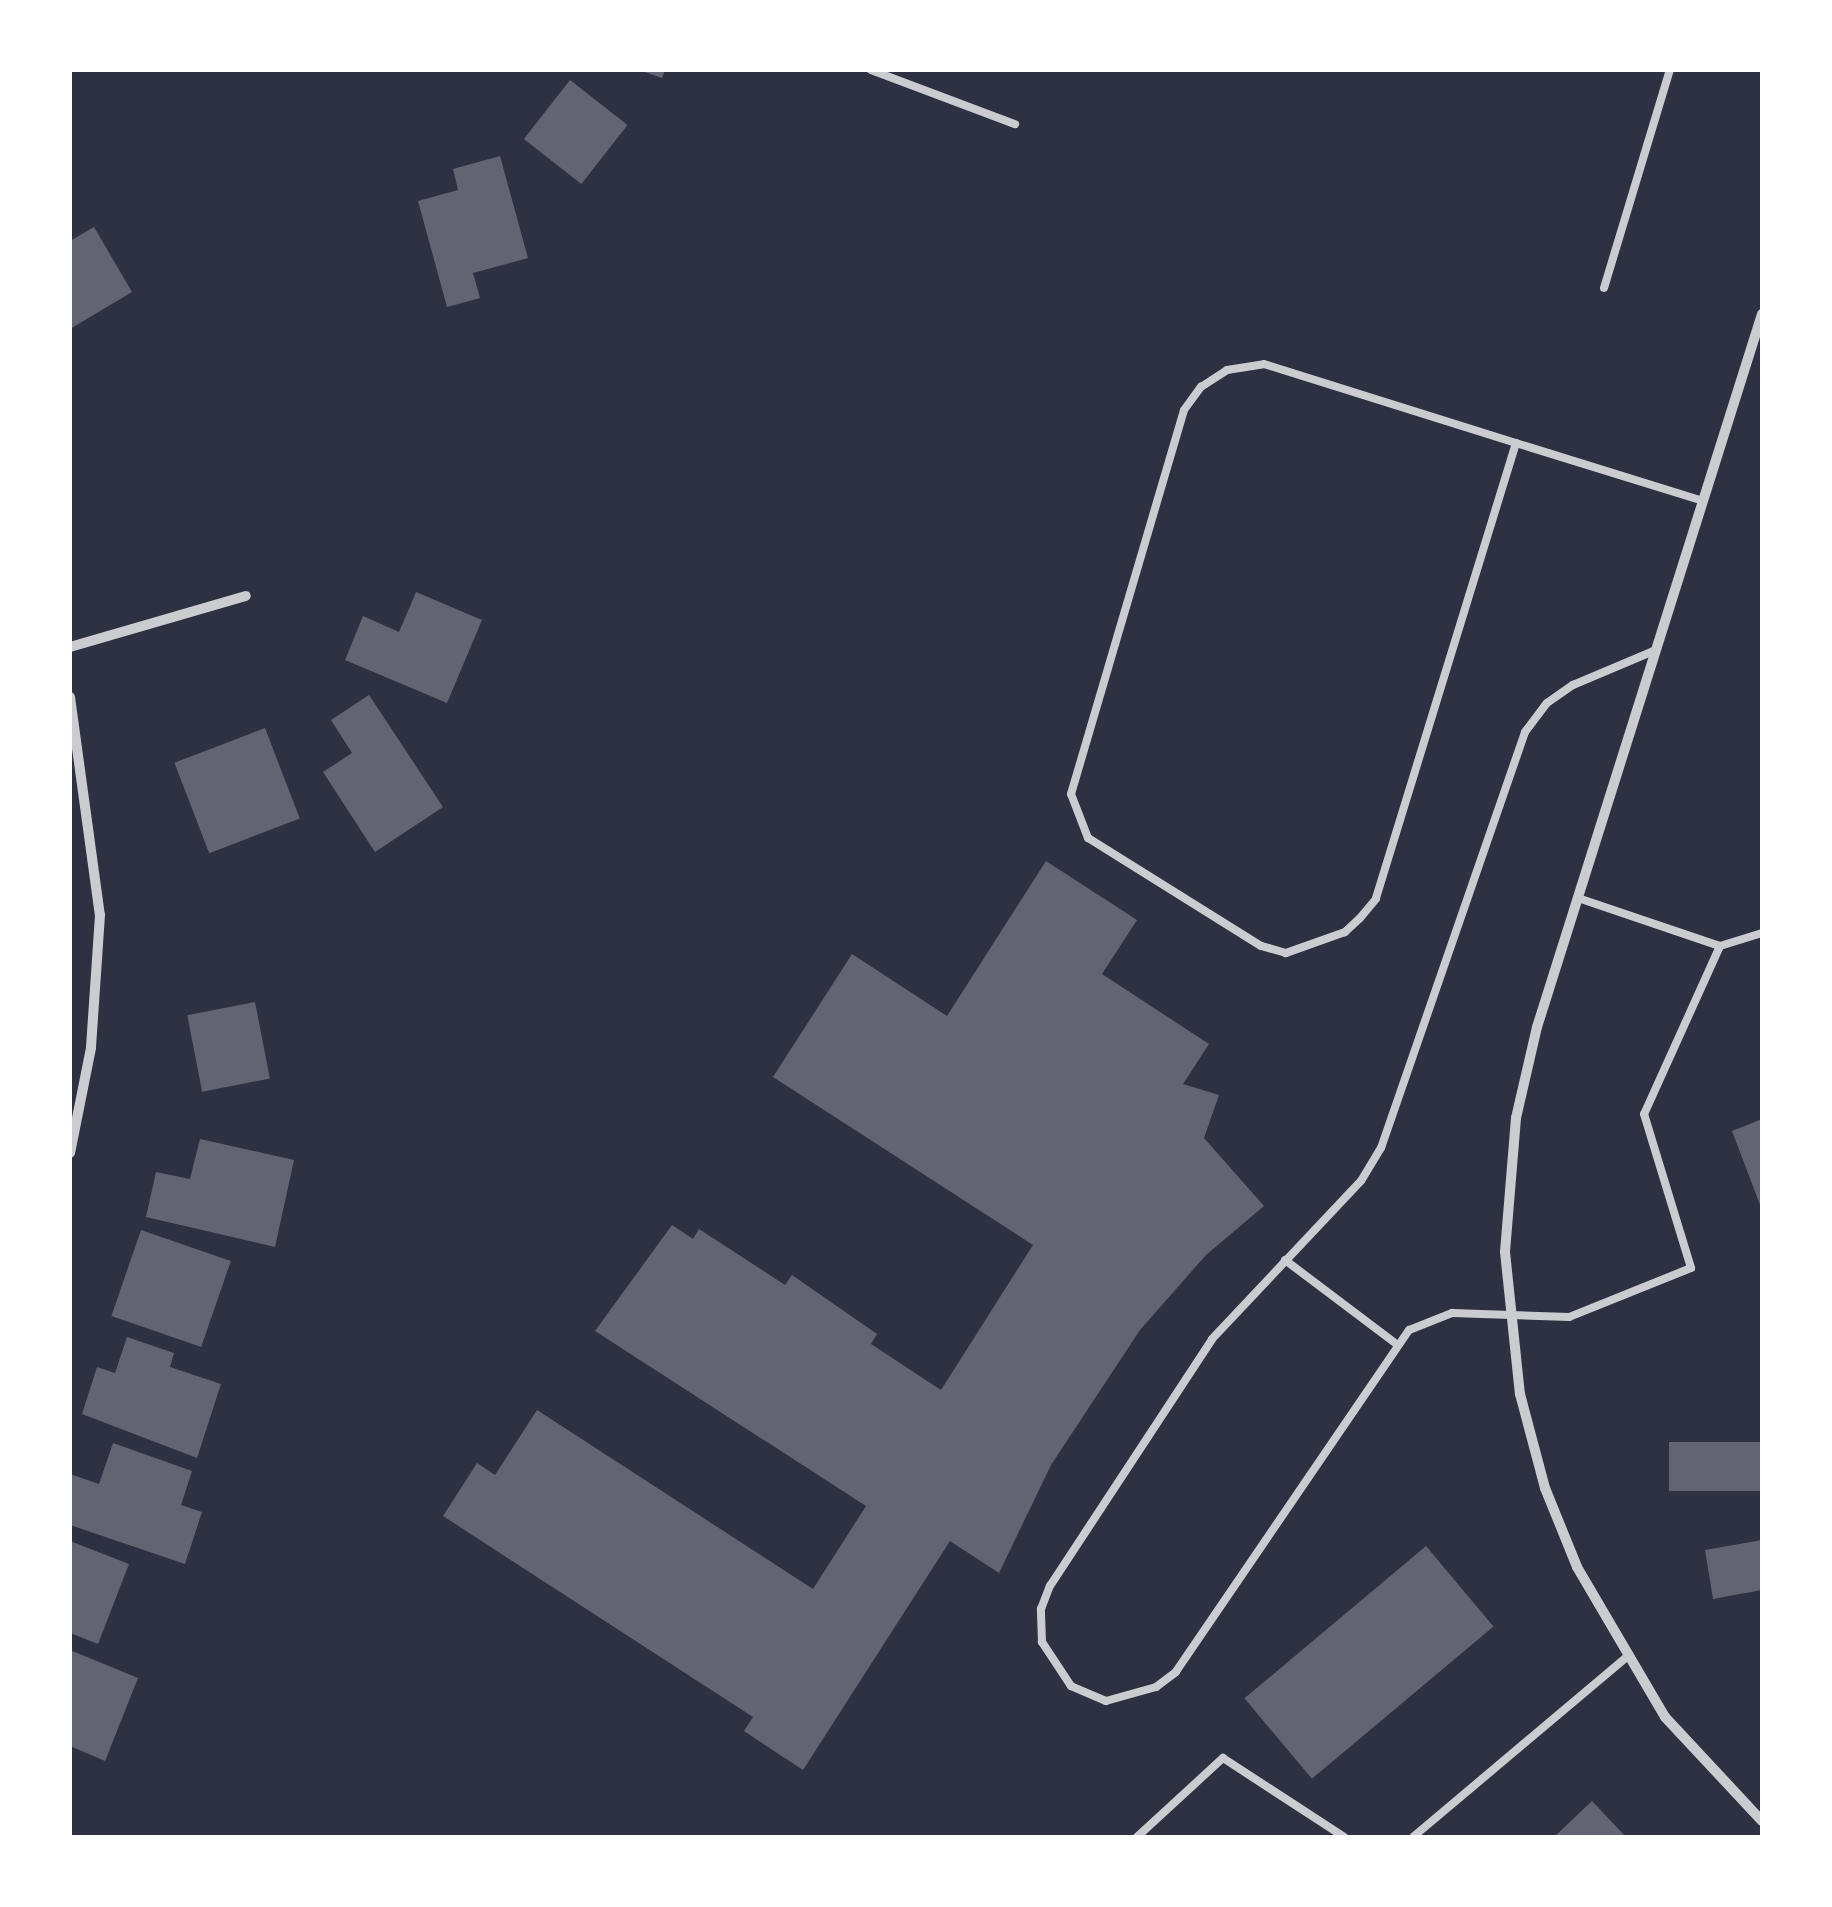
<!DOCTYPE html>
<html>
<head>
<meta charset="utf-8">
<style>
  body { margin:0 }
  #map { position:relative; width:1832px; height:1907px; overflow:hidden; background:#2d3142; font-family:"Varela Round",sans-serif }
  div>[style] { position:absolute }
  .building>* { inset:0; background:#626471; transform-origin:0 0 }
  .service>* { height:8px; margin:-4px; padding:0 4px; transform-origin:4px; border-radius:4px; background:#caccd0 }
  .minor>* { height:10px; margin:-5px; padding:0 5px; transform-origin:5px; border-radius:5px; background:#caccd0 }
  span { translate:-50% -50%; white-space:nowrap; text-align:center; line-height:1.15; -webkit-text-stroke:8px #fff; paint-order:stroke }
  .frame { position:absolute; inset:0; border:72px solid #fff; pointer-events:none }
</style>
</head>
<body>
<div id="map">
  <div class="building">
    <i style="clip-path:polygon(639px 70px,665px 70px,662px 78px)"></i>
    <i style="left:570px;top:80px;width:73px;height:75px;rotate:38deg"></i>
    <i style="clip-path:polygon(500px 156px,528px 258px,473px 273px,480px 298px,447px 307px,418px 201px,458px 190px,453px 169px)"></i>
    <i style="clip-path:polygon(94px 227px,132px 292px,70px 329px,70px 241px)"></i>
    <i style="clip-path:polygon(416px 592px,482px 620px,447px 703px,345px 660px,363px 616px,399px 632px)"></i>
    <i style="clip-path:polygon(369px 695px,443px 807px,375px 852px,323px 772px,352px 753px,331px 720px)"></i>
    <i style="left:265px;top:728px;width:97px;height:97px;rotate:69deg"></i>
    <i style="clip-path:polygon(1046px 861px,1137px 920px,1102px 974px,1209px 1044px,1183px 1084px,1219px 1095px,1204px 1138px,1264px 1206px,1206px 1255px,1140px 1330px,1051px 1465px,999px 1573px,950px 1541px,803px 1770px,744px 1731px,753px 1717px,443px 1516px,477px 1463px,495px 1475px,537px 1410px,813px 1589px,866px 1506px,595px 1331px,672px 1225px,693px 1239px,699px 1229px,785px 1285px,792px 1275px,877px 1334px,871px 1344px,941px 1390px,1033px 1245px,773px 1077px,852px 954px,947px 1016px)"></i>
    <i style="left:255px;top:1002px;width:78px;height:69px;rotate:79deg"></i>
    <i style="clip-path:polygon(1762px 1119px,1762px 1210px,1732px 1131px)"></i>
    <i style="clip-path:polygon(200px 1139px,294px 1160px,275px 1247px,146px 1217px,156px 1172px,190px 1179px)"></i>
    <i style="left:141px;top:1230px;width:95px;height:91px;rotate:19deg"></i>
    <i style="clip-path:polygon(127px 1337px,174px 1353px,170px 1367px,221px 1384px,197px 1458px,82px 1414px,97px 1367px,115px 1373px)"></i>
    <i style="left:1762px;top:1442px;width:49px;height:93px;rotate:90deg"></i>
    <i style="clip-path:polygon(113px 1443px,192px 1471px,181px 1505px,202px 1512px,185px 1564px,70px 1525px,70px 1474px,99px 1484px)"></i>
    <i style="clip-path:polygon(1762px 1540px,1762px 1590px,1713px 1599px,1705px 1550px)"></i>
    <i style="clip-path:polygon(70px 1541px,129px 1564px,98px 1644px,70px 1633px)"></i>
    <i style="left:1426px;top:1546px;width:105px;height:237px;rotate:50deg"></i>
    <i style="clip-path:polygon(70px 1650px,138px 1678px,105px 1761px,70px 1746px)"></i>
    <i style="clip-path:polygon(1592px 1801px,1626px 1837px,1554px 1837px)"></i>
  </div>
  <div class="service">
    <i style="left:871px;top:70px;width:154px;rotate:20.6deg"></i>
    <i style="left:1604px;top:288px;width:228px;rotate:-73.2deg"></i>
    <i style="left:1516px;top:443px;width:477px;rotate:107.1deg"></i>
    <i style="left:1376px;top:899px;width:25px;rotate:130deg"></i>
    <i style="left:1360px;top:918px;width:21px;rotate:137deg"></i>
    <i style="left:1345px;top:932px;width:63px;rotate:160.4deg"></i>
    <i style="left:1286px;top:953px;width:26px;rotate:-164deg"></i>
    <i style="left:1261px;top:946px;width:204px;rotate:-148deg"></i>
    <i style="left:1088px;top:838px;width:47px;rotate:-111.1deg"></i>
    <i style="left:1071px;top:794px;width:400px;rotate:-73.6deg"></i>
    <i style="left:1184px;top:410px;width:29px;rotate:-54deg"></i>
    <i style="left:1201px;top:387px;width:31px;rotate:-33deg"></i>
    <i style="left:1227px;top:370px;width:37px;rotate:-9deg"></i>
    <i style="left:1264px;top:364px;width:264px;rotate:17.4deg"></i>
    <i style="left:1516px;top:443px;width:196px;rotate:17.2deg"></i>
    <i style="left:1578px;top:898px;width:150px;rotate:18.7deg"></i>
    <i style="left:1720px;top:946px;width:184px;rotate:114.3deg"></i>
    <i style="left:1644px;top:1114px;width:161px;rotate:73deg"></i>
    <i style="left:1691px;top:1268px;width:131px;rotate:158.1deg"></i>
    <i style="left:1569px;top:1317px;width:117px;rotate:-178deg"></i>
    <i style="left:1452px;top:1313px;width:46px;rotate:158.4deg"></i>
    <i style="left:1409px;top:1330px;width:414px;rotate:124.3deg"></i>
    <i style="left:1176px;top:1672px;width:25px;rotate:143deg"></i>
    <i style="left:1156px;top:1687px;width:52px;rotate:164.4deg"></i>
    <i style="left:1106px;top:1701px;width:38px;rotate:-157deg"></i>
    <i style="left:1071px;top:1686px;width:53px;rotate:-123.4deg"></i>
    <i style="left:1042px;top:1642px;width:33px;rotate:-92deg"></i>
    <i style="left:1041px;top:1609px;width:25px;rotate:-69deg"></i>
    <i style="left:1050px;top:1586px;width:295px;rotate:-56.7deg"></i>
    <i style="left:1212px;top:1339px;width:217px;rotate:-46.7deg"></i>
    <i style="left:1361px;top:1181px;width:39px;rotate:-59deg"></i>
    <i style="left:1381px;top:1148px;width:440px;rotate:-70.9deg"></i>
    <i style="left:1525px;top:732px;width:36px;rotate:-53deg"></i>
    <i style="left:1547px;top:703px;width:32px;rotate:-35deg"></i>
    <i style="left:1573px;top:685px;width:90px;rotate:-22.9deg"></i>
    <i style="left:1720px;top:946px;width:44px;rotate:-17.2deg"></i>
    <i style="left:1285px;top:1260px;width:141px;rotate:37deg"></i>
    <i style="left:1137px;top:1837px;width:117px;rotate:-42.6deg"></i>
    <i style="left:1223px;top:1758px;width:145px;rotate:33.1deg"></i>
    <i style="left:1413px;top:1837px;width:280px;rotate:-40.1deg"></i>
  </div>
  <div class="minor">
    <i style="left:1762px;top:314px;width:748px;rotate:107.51deg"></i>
    <i style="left:1537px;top:1027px;width:93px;rotate:103deg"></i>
    <i style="left:1516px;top:1118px;width:134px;rotate:94.7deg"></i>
    <i style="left:1505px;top:1252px;width:143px;rotate:84deg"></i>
    <i style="left:1520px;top:1394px;width:97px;rotate:75.1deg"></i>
    <i style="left:1545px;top:1488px;width:85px;rotate:67.9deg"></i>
    <i style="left:1577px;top:1567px;width:174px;rotate:59.6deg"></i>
    <i style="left:1665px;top:1717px;width:142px;rotate:47deg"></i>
    <i style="left:70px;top:647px;width:183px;rotate:-16.2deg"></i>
    <i style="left:70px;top:697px;width:220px;rotate:82.2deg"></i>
    <i style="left:100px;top:915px;width:133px;rotate:93.9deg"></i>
    <i style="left:91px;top:1048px;width:107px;rotate:101.3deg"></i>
  </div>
  <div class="frame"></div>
</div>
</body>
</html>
